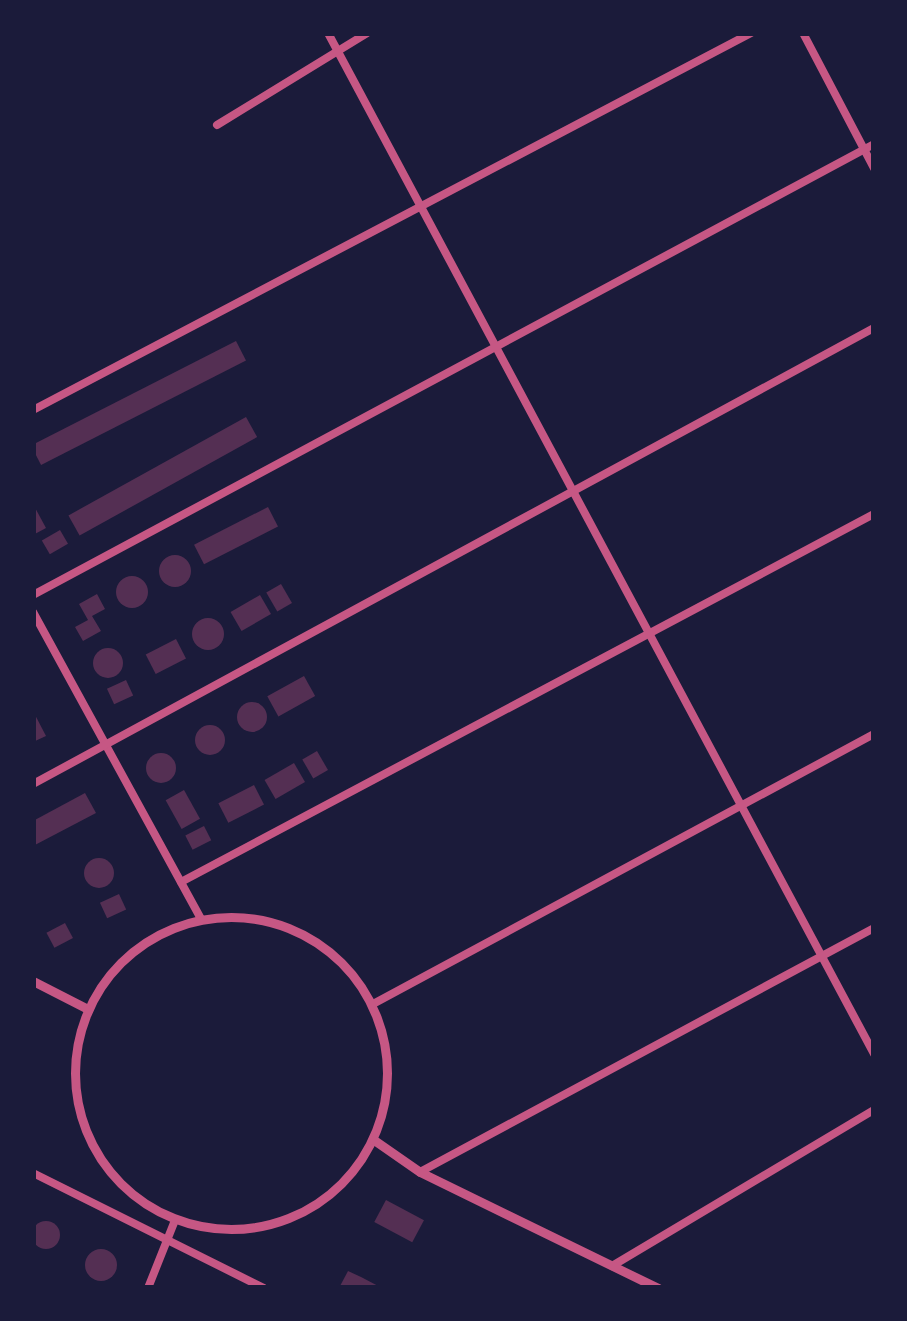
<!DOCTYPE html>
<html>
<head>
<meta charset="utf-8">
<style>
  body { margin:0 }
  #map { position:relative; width:907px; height:1321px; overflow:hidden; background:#1b1b3a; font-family:Lora,serif }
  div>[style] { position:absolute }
  .building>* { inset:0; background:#542f53; transform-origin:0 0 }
  .round { border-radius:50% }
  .minor>* { height:8px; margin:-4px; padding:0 4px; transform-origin:4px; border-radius:4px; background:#c65784 }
  .tertiary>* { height:9px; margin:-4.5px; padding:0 4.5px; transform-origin:4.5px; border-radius:4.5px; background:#c65784 }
  .tertiary>.ring { margin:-4.5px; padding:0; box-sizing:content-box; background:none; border:9px solid #c65784; border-radius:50% }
  span { translate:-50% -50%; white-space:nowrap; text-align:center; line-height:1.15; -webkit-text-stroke:12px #1b1b3a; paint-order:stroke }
  .frame { position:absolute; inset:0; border:36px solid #1b1b3a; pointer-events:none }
</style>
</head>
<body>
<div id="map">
  <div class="building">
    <i style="left:236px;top:341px;width:22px;height:230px;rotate:63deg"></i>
    <i style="left:246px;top:417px;width:23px;height:203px;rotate:61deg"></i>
    <i style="clip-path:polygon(33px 504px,46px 528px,33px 535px)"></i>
    <i style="left:268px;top:507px;width:22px;height:83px;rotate:63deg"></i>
    <i style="left:60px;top:530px;width:16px;height:21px;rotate:60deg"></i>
    <i class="round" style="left:159px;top:555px;width:32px;height:32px"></i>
    <i class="round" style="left:116px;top:576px;width:32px;height:32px"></i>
    <i style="left:281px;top:584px;width:22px;height:17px;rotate:60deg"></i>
    <i style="clip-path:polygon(97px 594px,105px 609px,92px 616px,101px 631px,83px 641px,75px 627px,88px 620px,79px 604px)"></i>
    <i style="left:260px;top:595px;width:22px;height:34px;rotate:60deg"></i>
    <i class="round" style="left:192px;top:618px;width:32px;height:32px"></i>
    <i style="left:176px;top:639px;width:22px;height:34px;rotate:63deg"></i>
    <i class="round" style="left:93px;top:648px;width:30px;height:30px"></i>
    <i style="left:304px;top:676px;width:23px;height:42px;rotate:61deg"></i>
    <i style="left:126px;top:680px;width:17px;height:21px;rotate:65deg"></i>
    <i class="round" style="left:237px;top:702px;width:30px;height:30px"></i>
    <i style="clip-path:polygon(33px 711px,46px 736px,33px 742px)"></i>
    <i class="round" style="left:195px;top:725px;width:30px;height:30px"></i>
    <i style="left:317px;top:751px;width:22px;height:17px;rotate:60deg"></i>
    <i class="round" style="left:146px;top:753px;width:30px;height:30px"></i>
    <i style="left:294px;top:763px;width:22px;height:34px;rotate:60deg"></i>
    <i style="left:254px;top:785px;width:22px;height:40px;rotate:63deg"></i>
    <i style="left:184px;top:790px;width:33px;height:21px;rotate:61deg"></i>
    <i style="clip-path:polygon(85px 793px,96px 813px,33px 846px,33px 821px)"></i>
    <i style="left:204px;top:826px;width:16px;height:21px;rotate:63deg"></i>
    <i class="round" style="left:84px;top:858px;width:30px;height:30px"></i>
    <i style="left:119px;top:894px;width:17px;height:21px;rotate:65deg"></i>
    <i style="left:65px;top:923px;width:17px;height:21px;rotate:62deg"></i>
    <i style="left:386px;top:1200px;width:43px;height:25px;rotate:28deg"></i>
    <i class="round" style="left:32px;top:1221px;width:28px;height:28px"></i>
    <i class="round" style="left:85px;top:1249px;width:32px;height:32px"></i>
    <i style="clip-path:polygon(348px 1271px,361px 1277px,382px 1288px,339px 1288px)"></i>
  </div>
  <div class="minor">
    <i style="left:328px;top:33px;width:1158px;rotate:61.86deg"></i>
    <i style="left:803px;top:33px;width:153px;rotate:62.3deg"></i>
    <i style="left:217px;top:125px;width:176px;rotate:-31.5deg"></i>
    <i style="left:33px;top:410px;width:811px;rotate:-27.7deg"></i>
    <i style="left:33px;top:595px;width:954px;rotate:-28.2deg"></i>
    <i style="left:33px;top:612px;width:350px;rotate:61.3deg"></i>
    <i style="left:33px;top:784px;width:957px;rotate:-28.47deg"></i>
    <i style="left:181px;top:882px;width:785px;rotate:-27.97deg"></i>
    <i style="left:373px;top:1004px;width:569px;rotate:-28.32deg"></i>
    <i style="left:420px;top:1172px;width:515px;rotate:-28.26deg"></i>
    <i style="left:33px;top:1173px;width:258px;rotate:26.5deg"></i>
    <i style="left:612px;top:1266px;width:305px;rotate:-30.8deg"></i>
    <i style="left:148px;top:1288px;width:73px;rotate:-68.3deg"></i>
  </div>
  <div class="tertiary">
    <i class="ring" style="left:75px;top:917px;width:303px;height:303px"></i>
    <i style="left:33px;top:981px;width:62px;rotate:27deg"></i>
    <i style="left:374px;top:1140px;width:56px;rotate:34.8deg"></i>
    <i style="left:420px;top:1172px;width:265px;rotate:26deg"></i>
  </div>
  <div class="frame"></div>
</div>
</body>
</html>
